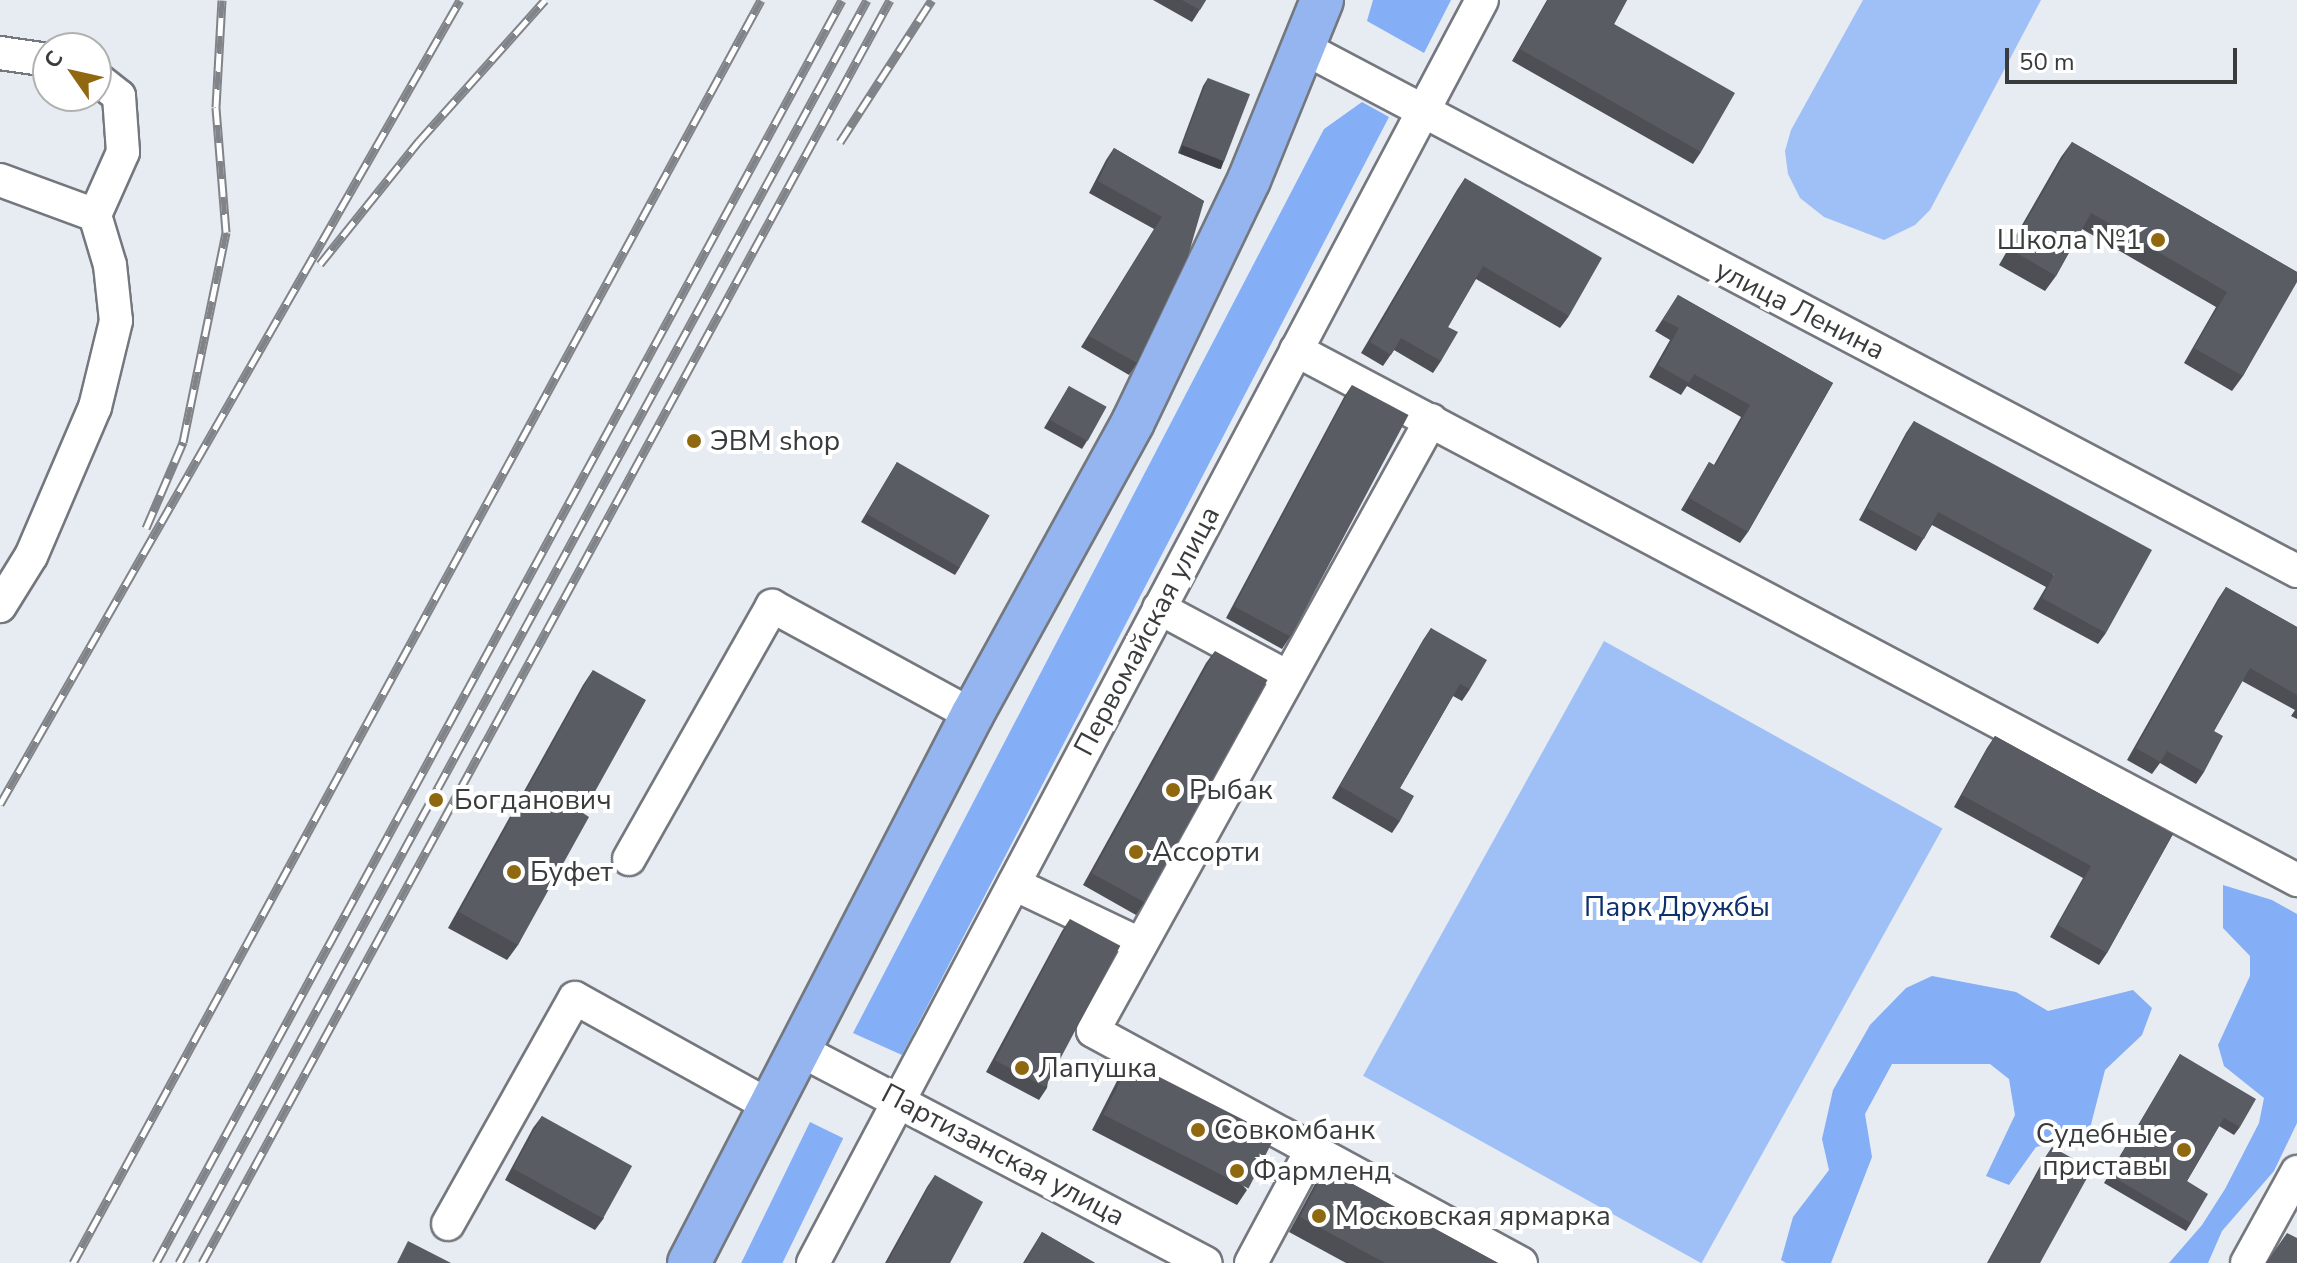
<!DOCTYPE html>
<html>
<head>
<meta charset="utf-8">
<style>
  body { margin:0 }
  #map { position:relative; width:2297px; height:1263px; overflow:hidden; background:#e7ebf2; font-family:"Nunito Sans",sans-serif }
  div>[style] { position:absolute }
  .green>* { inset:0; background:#9fc0f7; transform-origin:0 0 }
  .forest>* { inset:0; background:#84aef6; transform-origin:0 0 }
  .roads { filter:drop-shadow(2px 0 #74787e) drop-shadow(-2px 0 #74787e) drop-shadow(0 2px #74787e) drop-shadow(0 -2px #74787e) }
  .minor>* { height:32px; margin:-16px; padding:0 16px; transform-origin:16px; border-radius:16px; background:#fff }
  .major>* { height:42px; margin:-21px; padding:0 21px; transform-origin:21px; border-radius:21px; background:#94b5ef }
  .rail>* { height:9px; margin-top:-4.5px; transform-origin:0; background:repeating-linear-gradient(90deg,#fff 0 18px,#808387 0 36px); box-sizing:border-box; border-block:2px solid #808387 }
  .wall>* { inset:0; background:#4d4f54 }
  .shaded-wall>* { inset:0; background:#3e4045; transform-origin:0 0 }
  .building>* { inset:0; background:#595c62; transform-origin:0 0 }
  .dots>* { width:22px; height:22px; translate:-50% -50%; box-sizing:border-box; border:4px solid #fff; border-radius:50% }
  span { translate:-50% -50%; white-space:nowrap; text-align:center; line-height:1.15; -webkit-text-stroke:8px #fff; paint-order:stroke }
  .poi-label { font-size:28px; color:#393b3d }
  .right { translate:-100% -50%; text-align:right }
  .left { translate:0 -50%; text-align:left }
  .street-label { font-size:28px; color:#393b3d }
  .park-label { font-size:28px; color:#0c316e }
  .north { position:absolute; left:32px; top:32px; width:80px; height:80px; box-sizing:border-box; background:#fff; border:2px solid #b0b1b1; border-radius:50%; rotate:304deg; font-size:22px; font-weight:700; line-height:32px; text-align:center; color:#393b3d }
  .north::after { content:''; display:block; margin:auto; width:28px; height:36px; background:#90680f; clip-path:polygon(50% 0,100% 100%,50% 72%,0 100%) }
  .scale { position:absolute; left:2005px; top:48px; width:232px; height:36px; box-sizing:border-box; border:4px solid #393b3d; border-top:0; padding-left:10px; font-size:24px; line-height:28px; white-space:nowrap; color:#393b3d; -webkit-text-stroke:6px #fff; paint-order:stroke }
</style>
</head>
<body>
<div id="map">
  <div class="green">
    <i style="clip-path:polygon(1863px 0,2041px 0,1930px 210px,1915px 225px,1884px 240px,1824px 217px,1800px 198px,1788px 174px,1785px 151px,1791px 130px)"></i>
    <i style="left:1604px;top:641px;width:387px;height:497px;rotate:29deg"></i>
  </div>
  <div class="forest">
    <i style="clip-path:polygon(1373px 0,1451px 0,1424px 53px,1367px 21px)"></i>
    <i style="clip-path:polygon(1362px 102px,1389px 117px,902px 1055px,853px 1033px,1324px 129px)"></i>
    <i style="clip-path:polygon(2223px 885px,2272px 900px,2297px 914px,2297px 1123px,2274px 1171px,2222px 1231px,2208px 1263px,2169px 1263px,2202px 1225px,2225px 1189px,2259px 1123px,2264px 1098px,2224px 1066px,2218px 1045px,2250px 976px,2250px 956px,2223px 928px)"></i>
    <i style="clip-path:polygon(1932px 976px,2016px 992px,2048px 1011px,2133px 990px,2152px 1008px,2142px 1035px,2105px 1070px,2088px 1136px,2036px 1147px,2009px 1185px,1986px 1176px,2015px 1115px,2009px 1079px,1990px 1064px,1892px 1064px,1865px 1114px,1872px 1157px,1831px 1263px,1786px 1263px,1781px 1260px,1793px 1217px,1829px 1170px,1822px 1139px,1833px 1090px,1870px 1025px,1906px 988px)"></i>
    <i style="left:810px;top:1122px;width:37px;height:157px;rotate:26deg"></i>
  </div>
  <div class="roads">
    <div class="minor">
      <i style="left:1304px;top:48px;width:1122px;rotate:27.78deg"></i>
      <i style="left:0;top:53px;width:49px;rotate:8.3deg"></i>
      <i style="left:0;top:180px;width:101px;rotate:20.2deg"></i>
      <i style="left:95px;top:215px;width:52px;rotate:73.3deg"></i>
      <i style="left:110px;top:265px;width:56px;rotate:83.9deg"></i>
      <i style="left:116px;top:321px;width:89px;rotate:103.7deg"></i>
      <i style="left:95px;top:407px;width:162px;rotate:113.2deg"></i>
      <i style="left:31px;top:556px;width:59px;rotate:121.8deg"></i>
      <i style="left:95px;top:215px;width:69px;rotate:-66deg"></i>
      <i style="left:123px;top:152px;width:56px;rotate:-94.1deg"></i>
      <i style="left:119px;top:96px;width:29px;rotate:-142deg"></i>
      <i style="left:1296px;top:350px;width:1133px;rotate:27.9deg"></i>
      <i style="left:1431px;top:420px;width:698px;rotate:118.95deg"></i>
      <i style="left:1093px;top:1031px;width:487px;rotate:28.5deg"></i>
      <i style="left:1159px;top:608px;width:144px;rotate:28.2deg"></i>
      <i style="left:629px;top:859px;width:291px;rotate:-60.5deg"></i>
      <i style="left:772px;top:606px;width:228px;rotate:28.6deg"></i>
      <i style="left:1014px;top:884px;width:140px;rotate:25.5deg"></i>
      <i style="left:800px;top:1050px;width:458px;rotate:27.7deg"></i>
      <i style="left:448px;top:1224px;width:259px;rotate:-60.7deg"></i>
      <i style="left:575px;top:998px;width:223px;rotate:29deg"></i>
      <i style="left:813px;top:1263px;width:1429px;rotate:-62.09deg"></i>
      <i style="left:1251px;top:1263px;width:127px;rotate:-61.8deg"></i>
      <i style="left:2247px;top:1263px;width:104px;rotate:-61.2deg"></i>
    </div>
    <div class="major">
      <i style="left:689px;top:1263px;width:617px;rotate:-62.69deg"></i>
      <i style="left:972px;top:715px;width:334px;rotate:-61.2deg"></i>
      <i style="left:1133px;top:422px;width:268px;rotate:-64.4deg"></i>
      <i style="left:1249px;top:180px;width:194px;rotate:-67.9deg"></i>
    </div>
  </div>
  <div class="rail">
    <i style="left:840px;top:142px;width:169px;rotate:-57.1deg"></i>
    <i style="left:320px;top:264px;width:158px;rotate:-51.2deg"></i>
    <i style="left:419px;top:141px;width:189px;rotate:-48.2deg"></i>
    <i style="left:146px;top:528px;width:94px;rotate:-66.7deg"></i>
    <i style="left:183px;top:442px;width:214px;rotate:-78.4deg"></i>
    <i style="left:226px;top:232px;width:125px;rotate:-94.6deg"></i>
    <i style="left:216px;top:107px;width:107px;rotate:-86.8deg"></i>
    <i style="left:0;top:804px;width:926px;rotate:-60.22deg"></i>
    <i style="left:73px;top:1263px;width:1438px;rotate:-61.42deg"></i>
    <i style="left:156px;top:1263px;width:1437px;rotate:-61.49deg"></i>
    <i style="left:179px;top:1263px;width:1438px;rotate:-61.42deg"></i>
    <i style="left:202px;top:1263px;width:1438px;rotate:-61.42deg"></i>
  </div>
  <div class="wall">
    <i style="clip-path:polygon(1153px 0,1206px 0,1192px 22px)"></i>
    <i style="clip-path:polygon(1547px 0,1627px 0,1614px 24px,1701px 152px,1693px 164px,1512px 61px)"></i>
    <i style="clip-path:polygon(1208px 78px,1219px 169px,1178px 153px,1203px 86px)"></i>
    <i style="clip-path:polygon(2072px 142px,2297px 272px,2243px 376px,2232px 391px,2184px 363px,2216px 307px,2082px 229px,2056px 276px,2045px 291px,1999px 265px,2061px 157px)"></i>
    <i style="clip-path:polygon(1114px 148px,1204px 201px,1137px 363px,1129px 375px,1081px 347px,1154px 229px,1089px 193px,1106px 160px)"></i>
    <i style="clip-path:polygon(1465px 178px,1569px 316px,1560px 328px,1476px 279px,1448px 327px,1441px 361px,1433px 373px,1394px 350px,1383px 366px,1361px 353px,1457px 190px)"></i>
    <i style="clip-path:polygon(1678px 295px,1833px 383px,1748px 532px,1740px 543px,1681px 510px,1709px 462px,1714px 465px,1741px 417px,1687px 386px,1681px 395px,1649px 377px,1670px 340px,1655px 331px)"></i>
    <i style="clip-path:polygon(1352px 385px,1290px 637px,1282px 649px,1226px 618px,1344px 397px)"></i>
    <i style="clip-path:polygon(1069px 386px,1087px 441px,1082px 449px,1044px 428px)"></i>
    <i style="clip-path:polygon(1914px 421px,2106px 633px,2098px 644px,2033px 609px,2046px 587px,1932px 525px,1916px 551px,1859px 520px,1906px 433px)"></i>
    <i style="clip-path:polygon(897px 462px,960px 567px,955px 575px,861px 522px)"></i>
    <i style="clip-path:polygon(2226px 587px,2297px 627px,2297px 719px,2291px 716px,2295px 710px,2242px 681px,2214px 731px,2204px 772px,2196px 784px,2160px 763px,2152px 774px,2127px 760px,2218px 599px)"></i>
    <i style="clip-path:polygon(1431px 628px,1470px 689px,1462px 701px,1453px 696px,1400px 788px,1400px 821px,1392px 833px,1332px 798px,1423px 640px)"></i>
    <i style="clip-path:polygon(1215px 651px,1144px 903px,1136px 915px,1083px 885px,1206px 663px)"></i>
    <i style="clip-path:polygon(593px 670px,583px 813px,518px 945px,507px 960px,448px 928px,583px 685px)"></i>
    <i style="clip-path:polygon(1995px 736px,2173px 834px,2107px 953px,2099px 965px,2050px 937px,2083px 878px,1954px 807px,1987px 748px)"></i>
    <i style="clip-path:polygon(1070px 919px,1047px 1088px,1039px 1100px,986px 1072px,1062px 931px)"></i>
    <i style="clip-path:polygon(2180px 1054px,2240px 1127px,2234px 1135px,2219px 1126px,2187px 1181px,2191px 1223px,2186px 1231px,2104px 1183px)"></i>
    <i style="clip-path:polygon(1130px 1062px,1247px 1190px,1237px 1205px,1092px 1130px,1119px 1077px)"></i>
    <i style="clip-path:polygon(542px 1116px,604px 1218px,595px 1230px,505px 1180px,533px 1128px)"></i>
    <i style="clip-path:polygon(2052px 1147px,2040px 1263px,1987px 1263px,2044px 1159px)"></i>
    <i style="clip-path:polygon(1325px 1169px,1498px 1263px,1346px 1263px,1289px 1232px,1315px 1184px)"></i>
    <i style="clip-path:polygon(935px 1175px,950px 1263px,885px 1263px,927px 1187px)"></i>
    <i style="clip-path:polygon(1042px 1232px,1095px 1263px,1023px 1263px)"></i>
  </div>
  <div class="shaded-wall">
    <i style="left:1183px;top:145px;width:44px;height:9px;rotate:21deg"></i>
  </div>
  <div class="building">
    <i style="clip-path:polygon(1182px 0,1206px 0,1200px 10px)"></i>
    <i style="clip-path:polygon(1548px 0,1627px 0,1614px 24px,1735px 93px,1701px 152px,1520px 49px)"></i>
    <i style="left:1208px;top:78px;width:45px;height:72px;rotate:21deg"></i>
    <i style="clip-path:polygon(2072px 142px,2297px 272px,2297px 282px,2243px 376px,2194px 348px,2227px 292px,2091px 213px,2056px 276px,2010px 249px)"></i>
    <i style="clip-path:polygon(1114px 148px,1204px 201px,1188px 256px,1137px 363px,1089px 336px,1162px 217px,1098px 181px)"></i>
    <i style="clip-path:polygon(1465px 178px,1602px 258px,1569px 316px,1483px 266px,1448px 327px,1458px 332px,1441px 361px,1401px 338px,1391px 355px,1370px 342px)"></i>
    <i style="clip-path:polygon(1678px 295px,1833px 383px,1748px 532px,1689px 498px,1709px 462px,1715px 466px,1750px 405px,1694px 374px,1689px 383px,1658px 365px,1679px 328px,1663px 320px)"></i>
    <i style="left:1352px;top:385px;width:64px;height:251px;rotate:28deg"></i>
    <i style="left:1069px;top:386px;width:43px;height:39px;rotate:29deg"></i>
    <i style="clip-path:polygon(1914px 421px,2152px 550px,2106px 633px,2042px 598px,2054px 575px,1938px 512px,1924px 539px,1867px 508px)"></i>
    <i style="left:897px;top:462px;width:107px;height:60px;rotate:30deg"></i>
    <i style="clip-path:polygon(2226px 587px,2297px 627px,2297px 695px,2250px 668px,2214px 731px,2223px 736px,2204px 772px,2167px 751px,2160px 762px,2136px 748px)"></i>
    <i style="clip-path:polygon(1431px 628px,1487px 660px,1470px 689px,1460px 684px,1400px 788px,1414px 796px,1400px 821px,1340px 786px)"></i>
    <i style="left:1215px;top:651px;width:60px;height:254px;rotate:29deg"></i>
    <i style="clip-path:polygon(593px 670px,646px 700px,583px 813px,589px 817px,518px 945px,459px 912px)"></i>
    <i style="clip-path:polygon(1995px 736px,2173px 834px,2107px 953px,2058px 925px,2091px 866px,1962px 795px)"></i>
    <i style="left:1070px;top:919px;width:57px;height:160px;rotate:28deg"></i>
    <i style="clip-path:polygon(2180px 1054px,2256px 1099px,2240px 1127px,2224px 1118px,2187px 1181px,2208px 1194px,2191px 1223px,2110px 1175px)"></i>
    <i style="left:1130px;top:1062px;width:163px;height:59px;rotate:27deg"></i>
    <i style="left:542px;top:1116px;width:103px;height:60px;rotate:29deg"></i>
    <i style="clip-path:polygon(2052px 1147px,2092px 1169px,2040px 1263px,1988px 1263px)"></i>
    <i style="clip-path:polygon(1325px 1169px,1498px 1263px,1385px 1263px,1300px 1217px)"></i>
    <i style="clip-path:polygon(935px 1175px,983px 1202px,950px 1263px,887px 1263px)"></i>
    <i style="clip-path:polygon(1042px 1232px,1095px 1263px,1025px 1263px)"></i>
    <i style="clip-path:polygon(2287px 1233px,2297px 1238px,2297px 1263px,2266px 1263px)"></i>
    <i style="clip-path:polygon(408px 1241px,451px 1263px,397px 1263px)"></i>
  </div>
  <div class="dots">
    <i style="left:2158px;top:240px;background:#90680f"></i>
    <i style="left:694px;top:441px;background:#90680f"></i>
    <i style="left:1173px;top:790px;background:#90680f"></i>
    <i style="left:436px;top:800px;background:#90680f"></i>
    <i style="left:1136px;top:852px;background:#90680f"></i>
    <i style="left:514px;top:872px;background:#90680f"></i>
    <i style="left:1022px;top:1068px;background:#90680f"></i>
    <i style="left:1198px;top:1130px;background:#90680f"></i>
    <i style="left:2184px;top:1150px;background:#90680f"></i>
    <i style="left:1237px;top:1171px;background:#90680f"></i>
    <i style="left:1319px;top:1216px;background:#90680f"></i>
  </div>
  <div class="poi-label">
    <span class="right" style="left:2142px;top:240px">Школа №1</span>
    <span class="left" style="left:710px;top:441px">ЭВМ shop</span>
    <span class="left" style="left:1189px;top:790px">Рыбак</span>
    <span class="left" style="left:454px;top:800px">Богданович</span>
    <span class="left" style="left:1152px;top:852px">Ассорти</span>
    <span class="left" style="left:530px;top:872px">Буфет</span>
    <span class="left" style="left:1038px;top:1068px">Лапушка</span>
    <span class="left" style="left:1214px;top:1130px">Совкомбанк</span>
    <span class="right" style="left:2168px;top:1150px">Судебные<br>приставы</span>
    <span class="left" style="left:1253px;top:1171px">Фармленд</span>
    <span class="left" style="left:1335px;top:1216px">Московская ярмарка</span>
  </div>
  <div class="street-label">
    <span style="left:1800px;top:310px;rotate:27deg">улица Ленина</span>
    <span style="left:1147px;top:631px;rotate:-62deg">Первомайская улица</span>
    <span style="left:1003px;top:1155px;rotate:28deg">Партизанская улица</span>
  </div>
  <div class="park-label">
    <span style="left:1677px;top:907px">Парк Дружбы</span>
  </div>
  <div class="north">С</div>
  <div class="scale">50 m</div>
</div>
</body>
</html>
